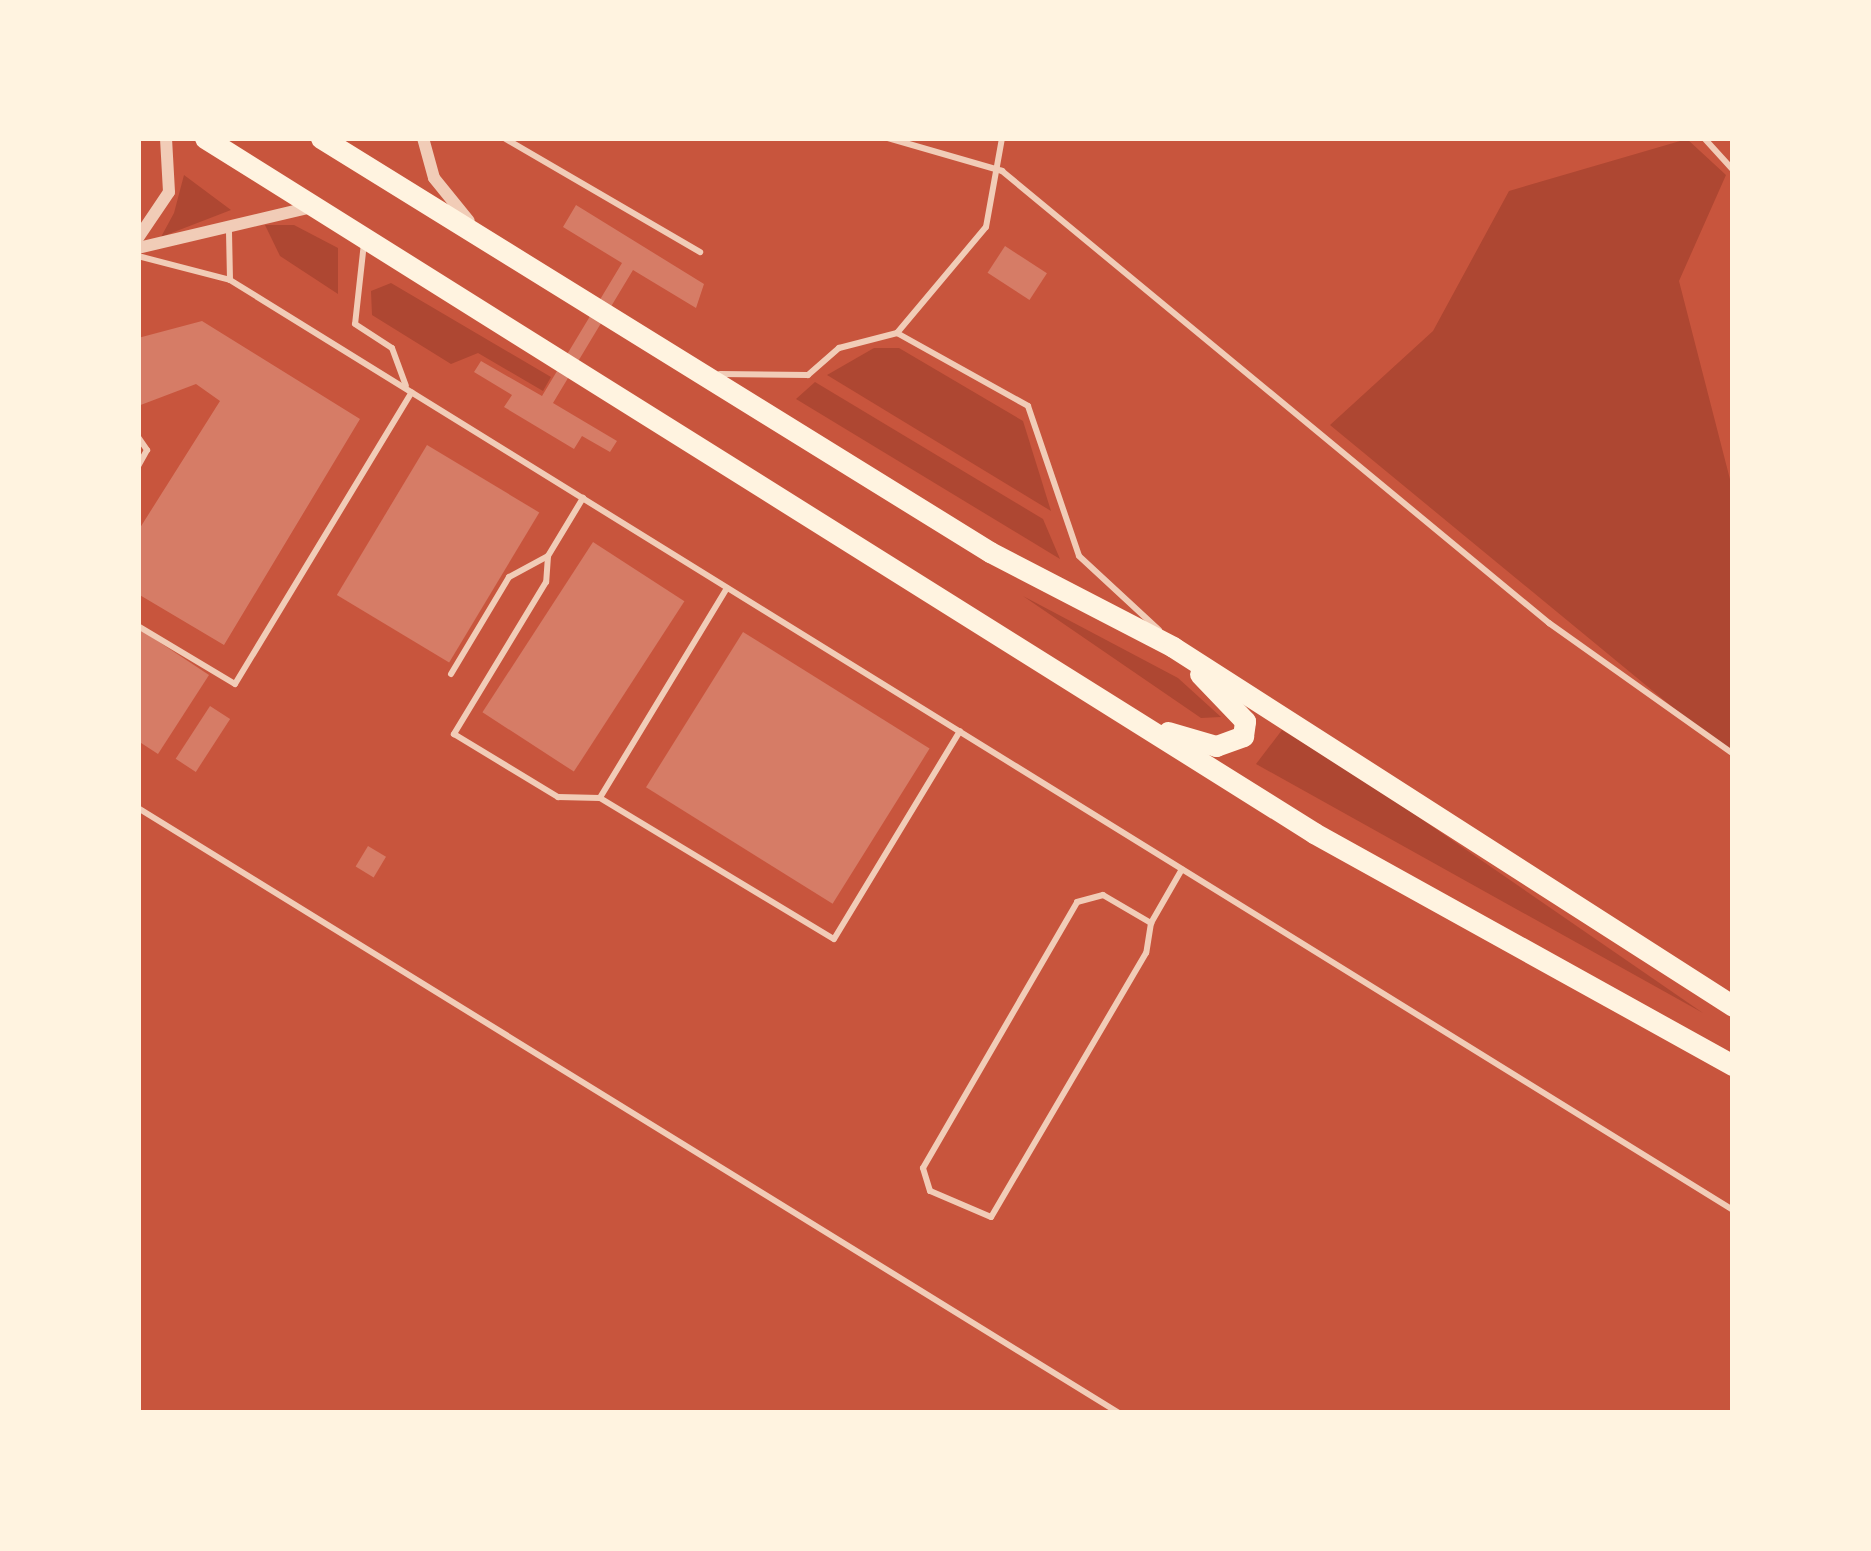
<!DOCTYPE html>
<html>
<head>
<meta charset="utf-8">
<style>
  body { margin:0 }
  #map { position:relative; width:1871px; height:1551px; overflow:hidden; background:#c8553d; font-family:"IBM Plex Sans",sans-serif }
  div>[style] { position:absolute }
  .green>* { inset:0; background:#ae4732 }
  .building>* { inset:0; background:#d67c66; transform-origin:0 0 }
  .service>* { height:6px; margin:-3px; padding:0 3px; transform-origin:3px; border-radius:3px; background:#f1ccb7 }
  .minor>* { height:12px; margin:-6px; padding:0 6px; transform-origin:6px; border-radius:6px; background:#f1ccb7 }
  .primary>* { height:21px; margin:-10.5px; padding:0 10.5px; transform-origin:10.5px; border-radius:10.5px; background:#fff3e0 }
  span { translate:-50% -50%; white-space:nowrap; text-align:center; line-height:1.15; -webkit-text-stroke:9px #fff3e0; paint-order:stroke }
  .frame { position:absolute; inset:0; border:141px solid #fff3e0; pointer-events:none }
</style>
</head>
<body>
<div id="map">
  <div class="green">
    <i style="clip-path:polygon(1687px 139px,1726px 175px,1679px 281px,1733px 491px,1733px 757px,1330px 425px,1433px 331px,1509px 191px)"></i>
    <i style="clip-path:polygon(184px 175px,231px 210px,161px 237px,174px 213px)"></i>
    <i style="clip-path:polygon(265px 225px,294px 225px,338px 248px,338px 294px,280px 256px)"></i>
    <i style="clip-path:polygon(391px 283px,551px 377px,543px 391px,478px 353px,451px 364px,372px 315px,371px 291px)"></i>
    <i style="clip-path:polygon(899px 348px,1023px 421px,1051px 511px,827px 375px,874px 348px)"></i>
    <i style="clip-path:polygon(815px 382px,1043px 519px,1060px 559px,796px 399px)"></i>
    <i style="clip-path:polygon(1023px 596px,1178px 678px,1221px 717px,1201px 718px)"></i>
    <i style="clip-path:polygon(1282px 730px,1369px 783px,1703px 1013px,1256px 764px)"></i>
  </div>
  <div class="building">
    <i style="clip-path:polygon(576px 205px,704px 284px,696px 308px,633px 270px,553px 403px,617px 441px,610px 452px,582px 436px,574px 449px,504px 407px,512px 395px,474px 372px,481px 361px,542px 396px,622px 263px,563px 227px)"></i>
    <i style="left:1005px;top:246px;width:50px;height:32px;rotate:33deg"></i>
    <i style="clip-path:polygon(202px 321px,360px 419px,224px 645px,138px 594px,138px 531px,220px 401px,196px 384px,138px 406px,138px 338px)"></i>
    <i style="left:427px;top:445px;width:131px;height:175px;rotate:31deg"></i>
    <i style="left:593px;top:542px;width:109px;height:203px;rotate:33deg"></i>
    <i style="clip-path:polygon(138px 628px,209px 675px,158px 754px,138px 741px)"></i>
    <i style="left:743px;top:632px;width:220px;height:183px;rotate:32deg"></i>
    <i style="left:210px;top:706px;width:24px;height:63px;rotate:33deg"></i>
    <i style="left:368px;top:846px;width:21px;height:24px;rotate:31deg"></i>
  </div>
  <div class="service">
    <i style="left:504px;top:138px;width:227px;rotate:30.2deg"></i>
    <i style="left:888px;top:138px;width:119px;rotate:16.1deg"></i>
    <i style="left:1002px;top:171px;width:710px;rotate:39.57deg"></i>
    <i style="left:1549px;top:623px;width:226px;rotate:35.4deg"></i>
    <i style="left:1704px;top:138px;width:43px;rotate:47.8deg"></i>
    <i style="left:229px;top:232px;width:48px;rotate:88.8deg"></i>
    <i style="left:364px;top:243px;width:81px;rotate:96.3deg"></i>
    <i style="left:355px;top:324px;width:44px;rotate:33deg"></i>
    <i style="left:392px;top:348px;width:40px;rotate:69.8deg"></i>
    <i style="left:138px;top:256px;width:95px;rotate:14.6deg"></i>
    <i style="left:230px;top:280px;width:1767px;rotate:31.75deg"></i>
    <i style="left:897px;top:333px;width:138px;rotate:-50deg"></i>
    <i style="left:986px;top:227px;width:90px;rotate:-79.8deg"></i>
    <i style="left:720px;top:374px;width:88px;rotate:0.7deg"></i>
    <i style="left:808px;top:375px;width:41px;rotate:-41.1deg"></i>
    <i style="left:839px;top:348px;width:60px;rotate:-14.5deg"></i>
    <i style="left:897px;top:333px;width:150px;rotate:29.1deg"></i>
    <i style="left:1028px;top:406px;width:158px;rotate:71.2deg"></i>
    <i style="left:1079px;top:556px;width:109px;rotate:42.8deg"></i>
    <i style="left:138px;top:437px;width:16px;rotate:55deg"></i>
    <i style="left:147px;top:450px;width:18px;rotate:119deg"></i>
    <i style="left:548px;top:556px;width:26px;rotate:94deg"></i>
    <i style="left:546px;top:582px;width:178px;rotate:121.2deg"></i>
    <i style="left:454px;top:734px;width:122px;rotate:31.2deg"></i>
    <i style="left:558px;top:797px;width:42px;rotate:1.4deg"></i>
    <i style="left:727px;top:588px;width:245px;rotate:121.2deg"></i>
    <i style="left:600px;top:798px;width:273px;rotate:31.1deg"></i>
    <i style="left:834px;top:939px;width:243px;rotate:-58.8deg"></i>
    <i style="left:138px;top:626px;width:113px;rotate:30.9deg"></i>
    <i style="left:235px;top:684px;width:341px;rotate:-58.8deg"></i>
    <i style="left:451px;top:674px;width:113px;rotate:-59.1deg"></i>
    <i style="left:509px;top:577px;width:44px;rotate:-28.3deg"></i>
    <i style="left:548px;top:556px;width:68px;rotate:-58.9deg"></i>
    <i style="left:138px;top:808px;width:1153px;rotate:31.66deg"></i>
    <i style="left:1151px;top:923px;width:30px;rotate:99deg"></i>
    <i style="left:1146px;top:953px;width:306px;rotate:120.4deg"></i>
    <i style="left:991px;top:1217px;width:66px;rotate:-156.9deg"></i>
    <i style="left:930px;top:1191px;width:24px;rotate:-107deg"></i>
    <i style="left:923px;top:1168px;width:307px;rotate:-59.9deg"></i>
    <i style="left:1077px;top:902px;width:27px;rotate:-15deg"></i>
    <i style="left:1103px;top:895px;width:56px;rotate:30.3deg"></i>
    <i style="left:1151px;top:923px;width:62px;rotate:-60.1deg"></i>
  </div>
  <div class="minor">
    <i style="left:423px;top:138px;width:41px;rotate:74.6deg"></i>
    <i style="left:434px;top:178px;width:55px;rotate:50.9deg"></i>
    <i style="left:138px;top:238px;width:55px;rotate:-56deg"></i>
    <i style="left:169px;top:192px;width:54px;rotate:-93.2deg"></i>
    <i style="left:138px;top:248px;width:179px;rotate:-13.3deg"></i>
  </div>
  <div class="primary">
    <i style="left:205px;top:138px;width:1309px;rotate:32.07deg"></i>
    <i style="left:1314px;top:833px;width:479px;rotate:29deg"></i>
    <i style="left:321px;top:138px;width:787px;rotate:31.75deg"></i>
    <i style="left:990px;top:552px;width:206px;rotate:27.4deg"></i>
    <i style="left:1173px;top:647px;width:665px;rotate:32.66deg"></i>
    <i style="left:1168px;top:732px;width:50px;rotate:16.3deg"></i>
    <i style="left:1216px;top:746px;width:29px;rotate:-20deg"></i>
    <i style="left:1243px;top:736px;width:15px;rotate:-82deg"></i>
    <i style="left:1245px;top:721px;width:65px;rotate:-133.8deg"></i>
  </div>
  <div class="frame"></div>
</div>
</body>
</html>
